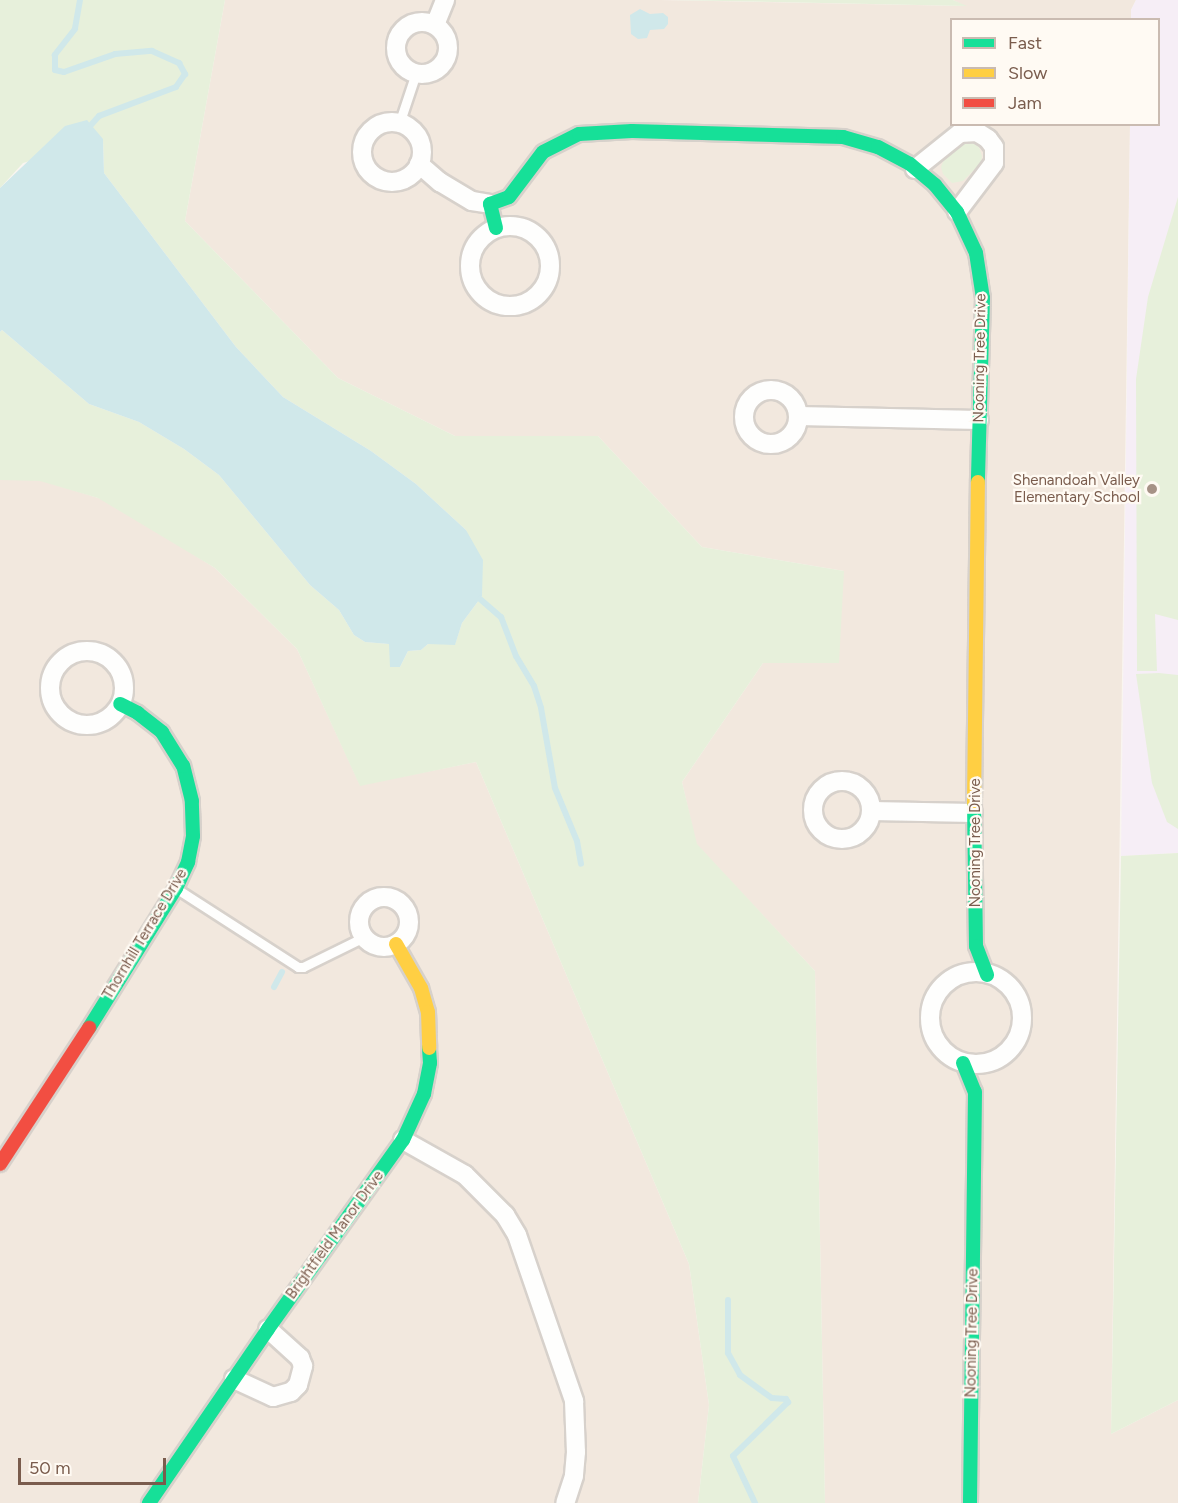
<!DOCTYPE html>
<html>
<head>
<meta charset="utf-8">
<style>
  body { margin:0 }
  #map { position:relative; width:1178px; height:1503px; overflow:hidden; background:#f9f5f0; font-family:Figtree,sans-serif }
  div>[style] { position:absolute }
  .residential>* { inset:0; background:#f2e8de }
  .education>* { inset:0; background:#f6eef6 }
  .green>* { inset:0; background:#e7f0db }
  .water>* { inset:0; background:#d0e8ea }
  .stream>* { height:6px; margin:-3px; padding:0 3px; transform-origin:3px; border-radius:3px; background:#d0e8ea }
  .roads { filter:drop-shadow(2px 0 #d7d1cb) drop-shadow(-2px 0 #d7d1cb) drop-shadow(0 2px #d7d1cb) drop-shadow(0 -2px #d7d1cb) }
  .lane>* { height:9px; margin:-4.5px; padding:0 4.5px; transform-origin:4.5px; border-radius:4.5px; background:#fefefd }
  .street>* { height:18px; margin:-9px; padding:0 9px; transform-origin:9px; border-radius:9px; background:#fefefd }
  .street>.ring { margin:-9px; padding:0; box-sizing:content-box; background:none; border:18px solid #fefefd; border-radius:50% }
  .fast>* { height:14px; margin:-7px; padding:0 7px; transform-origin:7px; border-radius:7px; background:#16e098 }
  .slow>* { height:14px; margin:-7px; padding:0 7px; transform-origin:7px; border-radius:7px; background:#ffcf43 }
  .jam>* { height:14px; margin:-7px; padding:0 7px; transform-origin:7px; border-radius:7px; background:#f24e42 }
  .dots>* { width:16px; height:16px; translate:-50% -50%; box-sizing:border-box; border:3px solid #fffaf3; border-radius:50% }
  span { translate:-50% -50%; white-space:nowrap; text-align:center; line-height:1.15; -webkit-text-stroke:4.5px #fffaf3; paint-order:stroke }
  .street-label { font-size:15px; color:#7a5c4d }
  .poi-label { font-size:15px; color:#7a5c4d }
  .right { translate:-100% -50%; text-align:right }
  .legend { position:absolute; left:950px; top:18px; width:210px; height:108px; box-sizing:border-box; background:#fffaf3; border:2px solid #cabbb1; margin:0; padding:8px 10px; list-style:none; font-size:18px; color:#7a5c4d }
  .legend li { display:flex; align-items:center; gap:12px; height:30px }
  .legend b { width:30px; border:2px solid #cabbb1 }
  .scale { position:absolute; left:18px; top:1458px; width:148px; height:27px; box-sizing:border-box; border:3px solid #7a5c4d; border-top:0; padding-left:8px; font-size:18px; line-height:21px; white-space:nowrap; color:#7a5c4d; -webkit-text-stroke:4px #fffaf3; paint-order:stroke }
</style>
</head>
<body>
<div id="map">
  <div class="residential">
    <i style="clip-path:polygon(225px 0,660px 0,965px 6px,953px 0,1136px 0,1131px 10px,1131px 19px,952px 20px,952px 124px,1130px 125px,1111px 1434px,1178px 1400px,1178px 1503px,825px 1503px,815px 971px,696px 844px,682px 782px,763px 663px,844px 571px,702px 547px,598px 436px,455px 436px,338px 378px,185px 221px)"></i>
    <i style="clip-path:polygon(0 480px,40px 480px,108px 501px,215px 568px,297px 649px,360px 785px,476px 762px,689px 1264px,709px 1405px,698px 1503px,0 1503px)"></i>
  </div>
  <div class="education">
    <i style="clip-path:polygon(1136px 0,1178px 0,1178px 853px,1121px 856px,1130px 125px,1158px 124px,1158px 20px,1131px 19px,1131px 10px)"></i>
  </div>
  <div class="green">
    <i style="clip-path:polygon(0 0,225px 0,185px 221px,338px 378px,455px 436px,598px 436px,702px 547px,844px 571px,839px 663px,763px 663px,682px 782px,697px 844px,815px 971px,825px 1503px,698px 1503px,709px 1405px,689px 1264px,476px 762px,360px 786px,297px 649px,215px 568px,98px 498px,40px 481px,0 480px,0 332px,2px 330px,89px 404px,139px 422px,184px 449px,219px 475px,310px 585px,339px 610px,354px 635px,365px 642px,389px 644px,400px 667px,408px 651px,421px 650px,428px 644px,455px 644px,462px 623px,482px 596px,466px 530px,416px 484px,371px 451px,283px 397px,236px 347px,104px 173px,103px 139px,23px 163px,0 188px)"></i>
    <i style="clip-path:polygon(660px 0,953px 0,967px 6px,672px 0)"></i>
    <i style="clip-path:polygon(971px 142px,979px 147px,982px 156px,981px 163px,963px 181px,952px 183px,943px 174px,941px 167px,944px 159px,962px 143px)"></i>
    <i style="clip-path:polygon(1178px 197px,1178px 620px,1155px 614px,1157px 671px,1137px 671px,1136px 379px,1148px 297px)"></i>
    <i style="clip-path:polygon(1159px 673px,1178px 675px,1178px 829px,1167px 822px,1152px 783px,1136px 674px)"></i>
    <i style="clip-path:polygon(1178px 853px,1178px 1400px,1111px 1434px,1121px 856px)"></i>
  </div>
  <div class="water">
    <i style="clip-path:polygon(640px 9px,650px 14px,663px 13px,668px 17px,668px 24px,664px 29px,650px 30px,647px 38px,638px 39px,631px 34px,630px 15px)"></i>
    <i style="clip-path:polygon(87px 120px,103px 139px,104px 173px,236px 347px,283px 397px,371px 451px,416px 484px,466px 530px,483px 560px,482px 596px,462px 623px,455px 645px,428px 644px,421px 650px,408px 651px,400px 667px,390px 667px,389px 644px,365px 642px,354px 635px,339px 610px,310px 585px,219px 475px,184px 449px,139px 422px,89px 404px,2px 330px,0 332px,0 188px,65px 126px)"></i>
  </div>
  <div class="stream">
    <i style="left:80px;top:0;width:29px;rotate:100deg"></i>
    <i style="left:75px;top:29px;width:33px;rotate:128deg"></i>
    <i style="left:55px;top:55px;width:15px;rotate:90deg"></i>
    <i style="left:55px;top:70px;width:9px;rotate:13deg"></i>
    <i style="left:64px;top:72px;width:54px;rotate:-19.4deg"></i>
    <i style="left:115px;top:54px;width:37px;rotate:-5deg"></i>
    <i style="left:152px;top:51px;width:30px;rotate:24deg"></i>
    <i style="left:179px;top:63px;width:13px;rotate:61deg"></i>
    <i style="left:185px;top:74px;width:16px;rotate:125deg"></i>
    <i style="left:176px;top:87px;width:82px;rotate:159.4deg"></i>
    <i style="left:99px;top:116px;width:12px;rotate:132deg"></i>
    <i style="left:480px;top:599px;width:28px;rotate:41deg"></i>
    <i style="left:501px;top:617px;width:42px;rotate:69deg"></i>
    <i style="left:516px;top:656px;width:35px;rotate:59deg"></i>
    <i style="left:534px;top:686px;width:23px;rotate:72deg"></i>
    <i style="left:541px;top:708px;width:81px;rotate:80.1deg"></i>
    <i style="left:555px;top:788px;width:57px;rotate:67.5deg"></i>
    <i style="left:577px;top:841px;width:23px;rotate:80deg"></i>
    <i style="left:274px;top:987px;width:17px;rotate:-62deg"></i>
    <i style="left:728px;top:1300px;width:53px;rotate:90deg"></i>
    <i style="left:728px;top:1353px;width:25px;rotate:61deg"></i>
    <i style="left:740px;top:1375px;width:39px;rotate:36deg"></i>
    <i style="left:772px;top:1398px;width:14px;rotate:4deg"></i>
    <i style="left:786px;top:1399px;width:4px;rotate:56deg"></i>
    <i style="left:788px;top:1402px;width:77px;rotate:135.5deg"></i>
    <i style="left:733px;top:1456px;width:52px;rotate:64.9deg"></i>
  </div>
  <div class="roads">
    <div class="lane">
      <i style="left:399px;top:124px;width:54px;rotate:-71.6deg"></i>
      <i style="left:177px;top:889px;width:144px;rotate:32.8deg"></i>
      <i style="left:298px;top:967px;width:5px"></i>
      <i style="left:303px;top:967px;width:68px;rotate:-26.2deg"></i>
    </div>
    <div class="street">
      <i class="ring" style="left:396px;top:22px;width:34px;height:34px"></i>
      <i style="left:435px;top:25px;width:27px;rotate:-68deg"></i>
      <i class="ring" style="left:362px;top:122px;width:42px;height:42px"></i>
      <i style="left:419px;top:164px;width:28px;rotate:41deg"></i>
      <i style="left:440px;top:182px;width:37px;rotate:31deg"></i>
      <i style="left:472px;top:201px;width:18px;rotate:9deg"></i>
      <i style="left:915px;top:169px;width:58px;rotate:-38.7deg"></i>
      <i style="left:960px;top:133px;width:17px;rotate:-3deg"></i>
      <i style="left:977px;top:132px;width:13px;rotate:32deg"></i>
      <i style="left:988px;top:139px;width:10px;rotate:53deg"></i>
      <i style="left:994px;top:147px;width:16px;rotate:90deg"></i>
      <i style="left:994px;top:163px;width:61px;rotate:127.1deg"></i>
      <i class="ring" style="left:470px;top:226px;width:62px;height:62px"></i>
      <i class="ring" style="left:744px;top:390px;width:36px;height:36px"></i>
      <i style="left:799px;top:416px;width:180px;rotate:1.3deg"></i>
      <i class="ring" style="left:50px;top:651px;width:56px;height:56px"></i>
      <i class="ring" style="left:813px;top:781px;width:40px;height:40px"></i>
      <i style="left:872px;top:811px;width:101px;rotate:1.1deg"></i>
      <i class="ring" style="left:359px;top:897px;width:32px;height:32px"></i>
      <i class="ring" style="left:930px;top:972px;width:74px;height:74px"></i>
      <i style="left:403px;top:1140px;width:71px;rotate:29.4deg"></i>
      <i style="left:465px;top:1175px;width:57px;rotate:45deg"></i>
      <i style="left:505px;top:1215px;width:23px;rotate:59deg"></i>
      <i style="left:517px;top:1235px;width:176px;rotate:71deg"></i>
      <i style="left:574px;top:1401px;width:51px;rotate:87.8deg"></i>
      <i style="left:576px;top:1452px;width:24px;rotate:95deg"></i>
      <i style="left:574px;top:1476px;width:28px;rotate:108deg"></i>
      <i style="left:234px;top:1379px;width:43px;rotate:24.8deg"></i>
      <i style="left:273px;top:1397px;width:19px;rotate:-16deg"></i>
      <i style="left:291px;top:1392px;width:10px;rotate:-45deg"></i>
      <i style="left:298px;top:1385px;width:20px;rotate:-75deg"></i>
      <i style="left:303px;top:1366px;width:9px;rotate:-111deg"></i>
      <i style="left:300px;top:1358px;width:43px;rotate:-137.8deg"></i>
    </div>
    <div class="fast">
      <i style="left:496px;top:228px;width:25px;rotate:-104deg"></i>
      <i style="left:490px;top:204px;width:20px;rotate:-20deg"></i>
      <i style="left:509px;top:197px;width:56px;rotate:-52.9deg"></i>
      <i style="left:543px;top:152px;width:40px;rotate:-26.6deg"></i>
      <i style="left:579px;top:134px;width:53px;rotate:-3.2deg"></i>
      <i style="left:632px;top:131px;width:211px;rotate:1.6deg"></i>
      <i style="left:843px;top:137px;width:36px;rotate:16deg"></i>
      <i style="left:878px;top:147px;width:36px;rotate:28deg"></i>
      <i style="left:910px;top:164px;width:33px;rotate:40deg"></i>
      <i style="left:935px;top:185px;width:35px;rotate:51deg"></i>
      <i style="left:957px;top:212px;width:45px;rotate:65.1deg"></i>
      <i style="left:976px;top:253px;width:46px;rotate:81.2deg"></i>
      <i style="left:983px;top:298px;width:184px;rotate:91.6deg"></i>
      <i style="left:974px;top:803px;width:143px;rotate:89.2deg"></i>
      <i style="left:976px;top:946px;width:31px;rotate:69deg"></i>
      <i style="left:89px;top:1028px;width:165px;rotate:-58.1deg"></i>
      <i style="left:176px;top:888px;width:29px;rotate:-65deg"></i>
      <i style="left:188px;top:862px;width:26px;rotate:-79deg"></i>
      <i style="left:193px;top:836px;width:35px;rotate:-92deg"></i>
      <i style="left:192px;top:801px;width:36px;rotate:-104deg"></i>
      <i style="left:183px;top:766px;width:40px;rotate:-122deg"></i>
      <i style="left:162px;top:732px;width:31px;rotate:-142deg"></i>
      <i style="left:138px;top:713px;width:20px;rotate:-153deg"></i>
      <i style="left:963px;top:1063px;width:31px;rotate:68deg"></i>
      <i style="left:975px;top:1092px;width:411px;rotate:90.7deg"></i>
      <i style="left:149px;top:1503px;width:211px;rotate:-55.6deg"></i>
      <i style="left:268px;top:1329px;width:232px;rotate:-54.5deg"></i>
      <i style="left:403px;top:1140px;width:51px;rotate:-65.5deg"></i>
      <i style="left:424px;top:1094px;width:32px;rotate:-79deg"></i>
      <i style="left:430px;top:1063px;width:15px;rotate:-94deg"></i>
    </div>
    <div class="slow">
      <i style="left:974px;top:803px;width:321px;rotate:-89.3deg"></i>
      <i style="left:396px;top:944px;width:51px;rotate:60.4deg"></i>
      <i style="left:421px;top:988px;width:25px;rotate:74deg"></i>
      <i style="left:428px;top:1012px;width:36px;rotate:88deg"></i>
    </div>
    <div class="jam">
      <i style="left:0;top:1164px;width:163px;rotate:-56.8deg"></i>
    </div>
  </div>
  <div class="dots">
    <i style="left:1152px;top:489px;background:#a69286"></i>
  </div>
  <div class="street-label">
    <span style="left:980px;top:358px;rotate:-89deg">Nooning Tree Drive</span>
    <span style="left:976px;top:843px;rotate:-90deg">Nooning Tree Drive</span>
    <span style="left:145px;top:934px;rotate:-59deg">Thornhill Terrace Drive</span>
    <span style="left:335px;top:1235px;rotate:-54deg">Brightfield Manor Drive</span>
    <span style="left:972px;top:1333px;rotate:-89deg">Nooning Tree Drive</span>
  </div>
  <div class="poi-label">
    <span class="right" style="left:1140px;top:489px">Shenandoah Valley<br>Elementary School</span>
  </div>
  <ul class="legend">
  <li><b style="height:8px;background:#16e098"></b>Fast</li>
  <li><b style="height:8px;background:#ffcf43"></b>Slow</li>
  <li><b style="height:8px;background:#f24e42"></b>Jam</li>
  </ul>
  <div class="scale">50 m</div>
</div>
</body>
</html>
